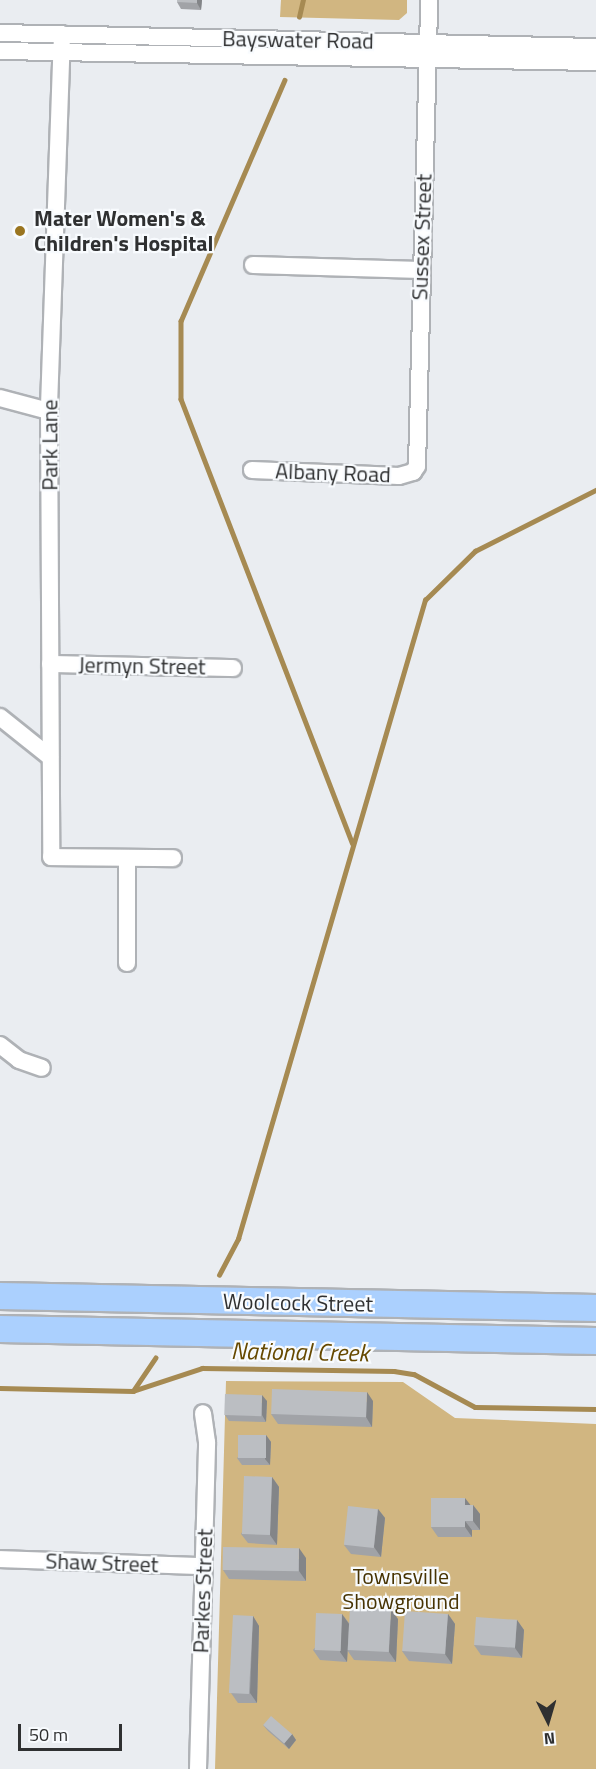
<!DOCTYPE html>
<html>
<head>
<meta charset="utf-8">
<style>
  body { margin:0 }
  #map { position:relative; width:596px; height:1769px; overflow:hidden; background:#eaedf1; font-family:"Titillium Web",sans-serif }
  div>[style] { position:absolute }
  .green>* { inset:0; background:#d1b681 }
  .stream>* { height:4.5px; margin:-2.25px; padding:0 2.25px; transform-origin:2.25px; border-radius:2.25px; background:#a68a52 }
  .roads { filter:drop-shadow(2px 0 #afb2b6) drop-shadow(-2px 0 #afb2b6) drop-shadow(0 2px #afb2b6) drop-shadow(0 -2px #afb2b6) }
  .minor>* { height:16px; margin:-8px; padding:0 8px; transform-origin:8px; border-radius:8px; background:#fff }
  .primary>* { height:26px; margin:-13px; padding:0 13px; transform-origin:13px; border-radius:13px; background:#abd0fe }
  .wall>* { inset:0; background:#a1a3a7 }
  .shaded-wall>* { inset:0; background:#838588 }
  .building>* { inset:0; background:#bbbec2; transform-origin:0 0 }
  .dots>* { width:16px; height:16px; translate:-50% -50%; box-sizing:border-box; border:3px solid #f8fbfe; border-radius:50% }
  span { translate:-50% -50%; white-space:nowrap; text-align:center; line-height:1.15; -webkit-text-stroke:4.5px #f8fbfe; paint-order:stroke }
  .street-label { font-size:22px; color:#2f3031 }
  .poi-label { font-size:22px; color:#2f3031; font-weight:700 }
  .left { translate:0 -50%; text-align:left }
  .park-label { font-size:22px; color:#473303 }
  .water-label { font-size:24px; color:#664900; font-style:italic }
  .north { position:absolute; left:518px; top:1691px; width:60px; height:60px; -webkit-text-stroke:4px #f8fbfe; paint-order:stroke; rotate:175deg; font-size:16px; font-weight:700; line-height:24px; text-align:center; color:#2f3031 }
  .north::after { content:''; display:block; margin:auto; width:21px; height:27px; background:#2f3031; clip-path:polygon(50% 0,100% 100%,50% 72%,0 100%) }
  .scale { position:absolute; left:18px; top:1724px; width:104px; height:27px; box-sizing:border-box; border:3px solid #2f3031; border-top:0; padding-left:8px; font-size:18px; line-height:21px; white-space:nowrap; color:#2f3031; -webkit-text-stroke:4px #f8fbfe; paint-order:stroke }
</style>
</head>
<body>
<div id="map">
  <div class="green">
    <i style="clip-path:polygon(281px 0,407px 0,407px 13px,399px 20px,280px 17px)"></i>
    <i style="clip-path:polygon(226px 1381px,403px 1382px,455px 1418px,596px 1424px,596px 1769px,215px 1769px)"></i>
  </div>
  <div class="stream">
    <i style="left:299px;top:17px;width:17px;rotate:-77deg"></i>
    <i style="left:285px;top:80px;width:262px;rotate:113.3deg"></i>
    <i style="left:181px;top:321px;width:78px;rotate:90deg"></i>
    <i style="left:181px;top:399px;width:476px;rotate:68.9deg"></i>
    <i style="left:219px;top:1275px;width:41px;rotate:-62.2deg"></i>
    <i style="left:238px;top:1239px;width:666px;rotate:-73.69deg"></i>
    <i style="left:425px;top:600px;width:70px;rotate:-44.4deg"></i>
    <i style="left:475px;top:551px;width:136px;rotate:-26.8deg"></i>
    <i style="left:0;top:1388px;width:133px;rotate:1.3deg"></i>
    <i style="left:133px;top:1391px;width:73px;rotate:-18.4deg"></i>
    <i style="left:202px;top:1368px;width:192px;rotate:0.9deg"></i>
    <i style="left:394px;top:1371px;width:20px;rotate:9deg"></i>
    <i style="left:414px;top:1374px;width:69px;rotate:28.4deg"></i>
    <i style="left:475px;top:1407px;width:121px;rotate:0.9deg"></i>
    <i style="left:133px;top:1391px;width:40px;rotate:-56deg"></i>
  </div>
  <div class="roads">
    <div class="minor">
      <i style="left:0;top:33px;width:596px;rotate:1.35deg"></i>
      <i style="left:62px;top:34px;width:377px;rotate:92deg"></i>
      <i style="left:49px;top:411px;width:446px;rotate:89.7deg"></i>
      <i style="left:51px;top:857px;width:122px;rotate:0.5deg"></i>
      <i style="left:0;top:51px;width:596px;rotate:1.06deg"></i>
      <i style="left:253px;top:265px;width:168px;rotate:1.7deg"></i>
      <i style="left:0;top:398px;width:51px;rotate:14.9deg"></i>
      <i style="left:252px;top:470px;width:147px;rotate:2.3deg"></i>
      <i style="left:399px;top:476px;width:15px;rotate:-16deg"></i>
      <i style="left:413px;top:472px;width:7px;rotate:-56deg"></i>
      <i style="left:417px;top:466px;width:466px;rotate:-88.5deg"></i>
      <i style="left:50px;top:664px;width:183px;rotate:1.3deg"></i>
      <i style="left:0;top:717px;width:64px;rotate:38.7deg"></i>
      <i style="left:127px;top:858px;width:105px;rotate:90deg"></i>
      <i style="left:0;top:1045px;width:24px;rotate:38deg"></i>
      <i style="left:19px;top:1060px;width:24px;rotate:19deg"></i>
      <i style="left:0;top:1559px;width:204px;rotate:2deg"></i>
      <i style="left:198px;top:1769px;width:327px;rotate:-88.4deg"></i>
      <i style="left:207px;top:1442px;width:29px;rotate:-98deg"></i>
    </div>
    <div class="primary">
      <i style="left:0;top:1296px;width:596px;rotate:1.15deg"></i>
      <i style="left:0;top:1329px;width:596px;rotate:1.15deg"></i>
    </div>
  </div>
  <div class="wall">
    <i style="clip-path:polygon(202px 0,201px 10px,181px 9px,177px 2px)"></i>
    <i style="clip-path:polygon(267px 1401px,266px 1422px,229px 1421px,225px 1415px)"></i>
    <i style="clip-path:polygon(373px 1401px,372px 1427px,278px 1424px,271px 1414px)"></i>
    <i style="clip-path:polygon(266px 1435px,271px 1442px,270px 1465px,242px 1465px,237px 1458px)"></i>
    <i style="clip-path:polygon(272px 1477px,279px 1487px,277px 1545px,248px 1543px,241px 1534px)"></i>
    <i style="clip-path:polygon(470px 1505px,473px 1505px,480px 1514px,480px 1530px,472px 1530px,472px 1537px,438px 1537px,431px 1527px)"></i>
    <i style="clip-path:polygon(378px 1509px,385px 1518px,381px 1557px,351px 1554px,344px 1545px)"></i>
    <i style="clip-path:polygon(306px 1558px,306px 1581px,229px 1579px,223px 1570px)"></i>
    <i style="clip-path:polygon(342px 1614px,349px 1623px,398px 1619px,396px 1662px,354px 1660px,347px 1650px,348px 1645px,347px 1662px,320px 1660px,313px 1650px)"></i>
    <i style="clip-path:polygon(448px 1614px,455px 1624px,452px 1664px,409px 1661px,402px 1651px)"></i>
    <i style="clip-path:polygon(253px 1616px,259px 1626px,257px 1703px,238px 1703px,231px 1693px)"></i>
    <i style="clip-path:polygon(517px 1620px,524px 1630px,522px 1658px,481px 1655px,474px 1645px)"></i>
    <i style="clip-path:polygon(263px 1725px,292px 1734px,296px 1740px,289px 1749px,268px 1731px)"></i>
  </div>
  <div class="shaded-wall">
    <i style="clip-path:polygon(197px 0,202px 0,201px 10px,197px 3px)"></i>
    <i style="clip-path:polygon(367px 1392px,373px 1401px,372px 1427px,366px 1417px)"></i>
    <i style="clip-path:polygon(262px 1395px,267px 1401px,266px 1422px,262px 1415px)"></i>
    <i style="clip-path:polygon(266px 1435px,271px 1442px,270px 1465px,265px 1459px)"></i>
    <i style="clip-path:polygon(272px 1477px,279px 1487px,277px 1545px,270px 1535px)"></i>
    <i style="clip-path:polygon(465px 1498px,472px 1507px,465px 1505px)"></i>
    <i style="clip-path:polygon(473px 1505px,480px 1514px,480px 1530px,473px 1521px)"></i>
    <i style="clip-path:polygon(378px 1509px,385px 1518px,381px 1557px,374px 1547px)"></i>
    <i style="clip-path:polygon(465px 1521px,472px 1530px,472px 1537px,465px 1527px)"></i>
    <i style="clip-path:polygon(299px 1548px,306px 1558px,306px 1581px,299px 1571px)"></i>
    <i style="clip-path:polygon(391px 1609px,398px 1619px,396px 1662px,389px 1652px)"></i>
    <i style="clip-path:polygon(342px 1614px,349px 1624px,347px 1662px,340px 1652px)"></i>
    <i style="clip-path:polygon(448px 1614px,455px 1624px,452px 1664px,445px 1654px)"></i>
    <i style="clip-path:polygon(253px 1616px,259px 1626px,257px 1703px,250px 1693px)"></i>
    <i style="clip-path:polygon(517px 1620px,524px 1630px,522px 1658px,515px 1648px)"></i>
    <i style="clip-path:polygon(292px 1734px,296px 1740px,289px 1749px,284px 1743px)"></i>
  </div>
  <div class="building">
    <i style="clip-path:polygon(177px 0,197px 0,197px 3px,177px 2px)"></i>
    <i style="left:272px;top:1389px;width:95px;height:25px;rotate:2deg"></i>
    <i style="left:225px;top:1394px;width:37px;height:21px;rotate:2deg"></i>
    <i style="left:238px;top:1435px;width:28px;height:23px"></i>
    <i style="left:244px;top:1476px;width:28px;height:58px;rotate:2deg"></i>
    <i style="clip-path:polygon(431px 1498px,465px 1498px,465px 1505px,473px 1505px,473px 1521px,465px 1521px,465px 1527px,431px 1527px)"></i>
    <i style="left:348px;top:1506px;width:30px;height:39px;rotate:6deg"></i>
    <i style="left:223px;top:1547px;width:76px;height:23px;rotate:1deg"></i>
    <i style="left:350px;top:1607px;width:41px;height:43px;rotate:3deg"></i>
    <i style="left:405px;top:1611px;width:43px;height:40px;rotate:4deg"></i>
    <i style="left:316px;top:1613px;width:26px;height:37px;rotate:2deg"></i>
    <i style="left:233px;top:1615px;width:20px;height:78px;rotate:3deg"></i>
    <i style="left:476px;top:1617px;width:41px;height:28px;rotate:4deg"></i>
    <i style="left:271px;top:1716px;width:28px;height:12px;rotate:41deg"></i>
  </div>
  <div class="dots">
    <i style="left:20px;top:231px;background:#9a7520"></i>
  </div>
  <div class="street-label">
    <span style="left:298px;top:40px;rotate:1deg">Bayswater Road</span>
    <span style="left:422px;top:237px;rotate:-88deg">Sussex Street</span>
    <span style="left:50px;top:445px;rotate:-90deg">Park Lane</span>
    <span style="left:333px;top:473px;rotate:2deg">Albany Road</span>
    <span style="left:142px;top:666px;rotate:1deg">Jermyn Street</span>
    <span style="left:298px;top:1303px;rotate:1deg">Woolcock Street</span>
    <span style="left:102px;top:1563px;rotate:2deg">Shaw Street</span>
    <span style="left:203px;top:1591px;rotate:-88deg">Parkes Street</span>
  </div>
  <div class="poi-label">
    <span class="left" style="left:34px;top:231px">Mater Women's &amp;<br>Children's Hospital</span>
  </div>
  <div class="park-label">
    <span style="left:401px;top:1589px">Townsville<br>Showground</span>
  </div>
  <div class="water-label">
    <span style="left:300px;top:1352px;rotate:1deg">National Creek</span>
  </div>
  <div class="north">N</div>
  <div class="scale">50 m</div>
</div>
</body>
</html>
